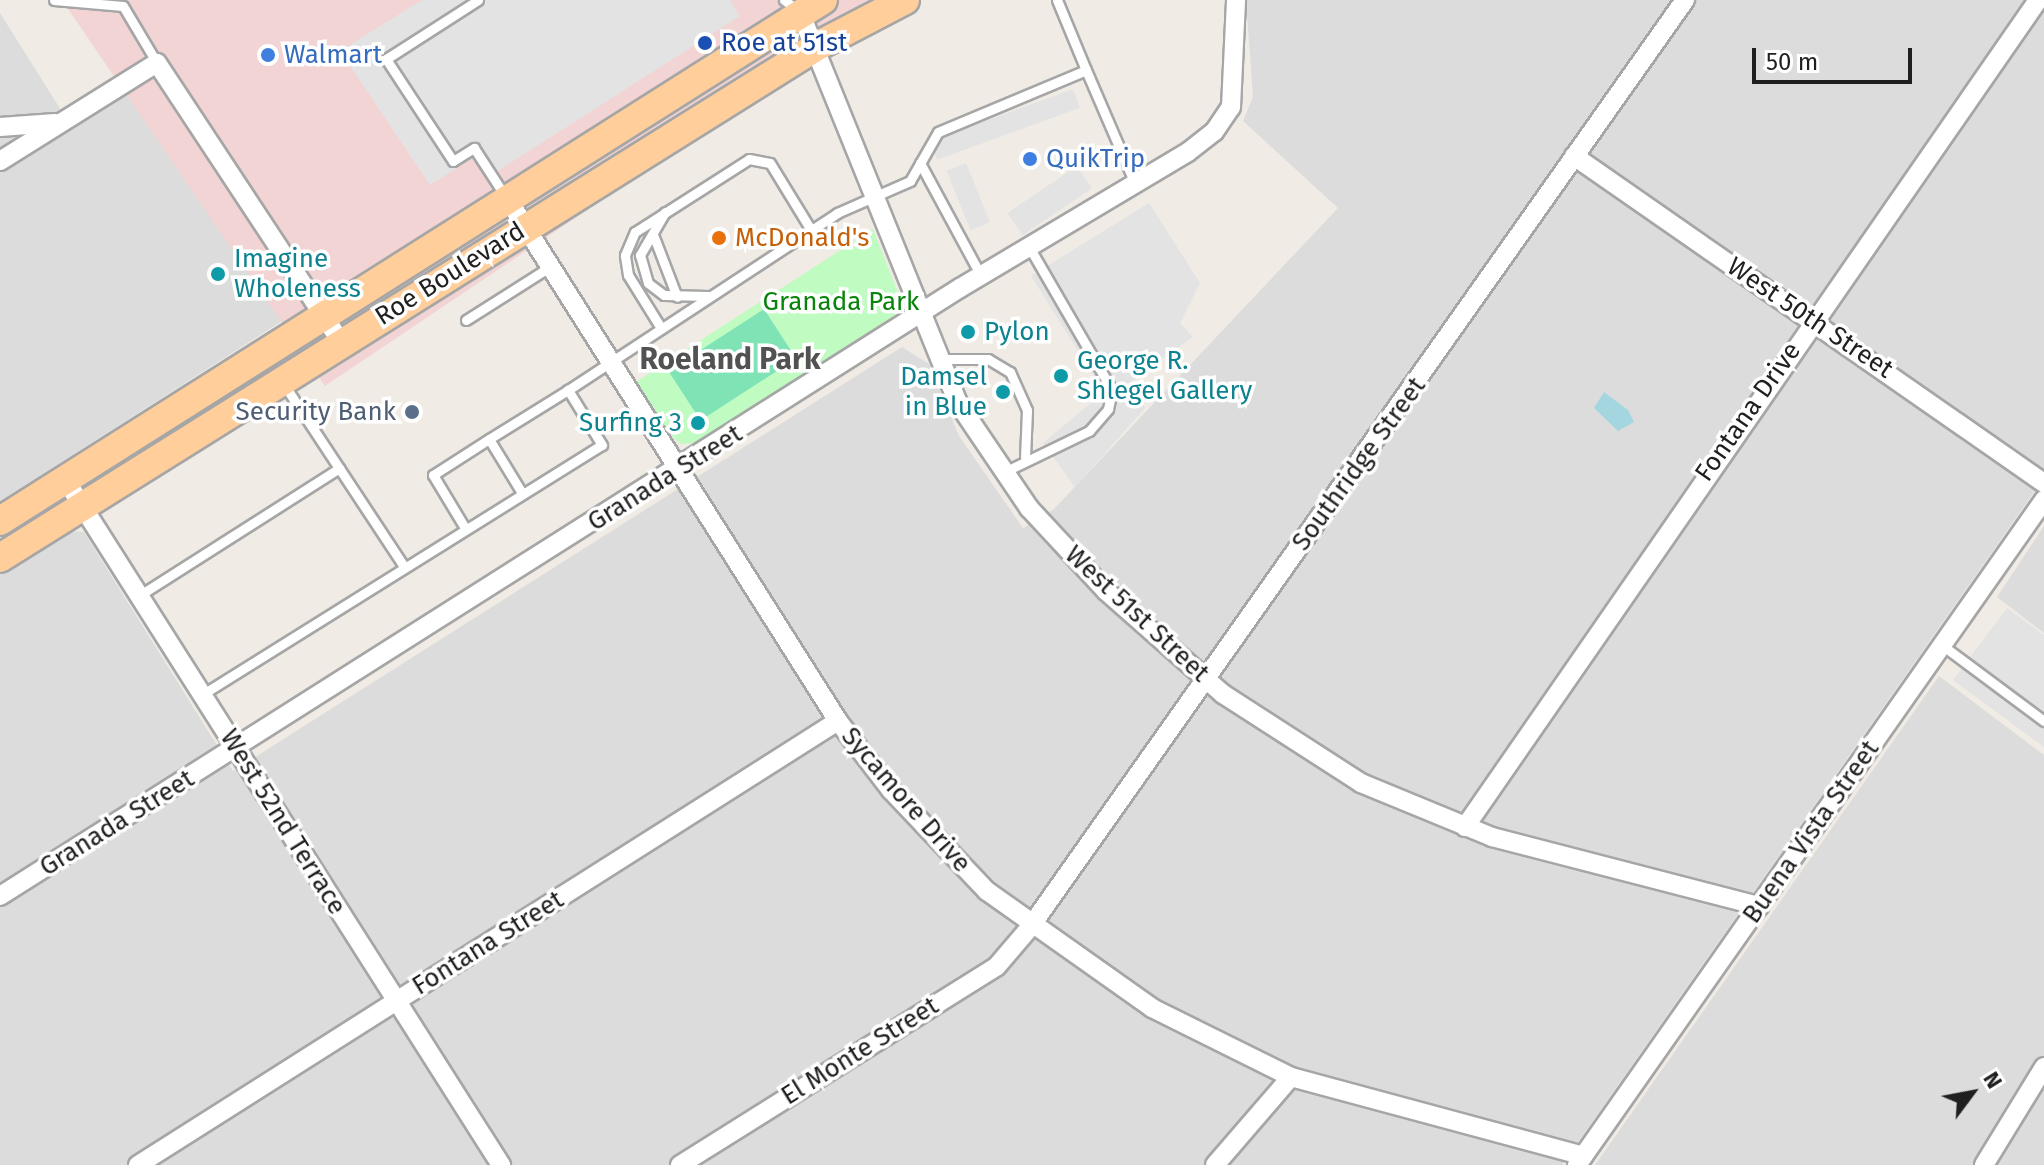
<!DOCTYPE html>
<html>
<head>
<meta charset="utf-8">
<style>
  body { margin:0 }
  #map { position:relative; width:2044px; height:1165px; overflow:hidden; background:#f0ece5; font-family:"Fira Sans",sans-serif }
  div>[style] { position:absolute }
  .residential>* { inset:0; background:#dddcdc }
  .commercial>* { inset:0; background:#f2d4d4 }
  .park>* { inset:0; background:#c0fcc2 }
  .pitch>* { inset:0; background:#80e3b6; transform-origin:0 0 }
  .parking>* { inset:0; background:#e3e3e3; transform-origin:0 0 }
  .water>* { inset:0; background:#a4d6e0 }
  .roads { filter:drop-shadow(2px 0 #a6a6a6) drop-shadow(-2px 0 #a6a6a6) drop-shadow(0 2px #a6a6a6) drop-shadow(0 -2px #a6a6a6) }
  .service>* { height:9px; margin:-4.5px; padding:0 4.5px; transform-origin:4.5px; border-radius:4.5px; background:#fff }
  .minor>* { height:18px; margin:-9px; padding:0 9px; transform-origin:9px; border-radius:9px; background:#fff }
  .primary>* { height:28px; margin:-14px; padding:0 14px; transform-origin:14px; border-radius:14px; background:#ffce9b }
  .dots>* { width:22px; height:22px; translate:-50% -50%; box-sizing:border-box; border:4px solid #fff; border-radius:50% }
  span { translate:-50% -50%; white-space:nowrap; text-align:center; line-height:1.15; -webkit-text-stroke:7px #fff; paint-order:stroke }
  .transit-label { font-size:26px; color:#164399 }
  .left { translate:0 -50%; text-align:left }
  .shop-label { font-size:26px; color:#366cbe }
  .food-label { font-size:26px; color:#c56008 }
  .culture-label { font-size:26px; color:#0d838f }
  .right { translate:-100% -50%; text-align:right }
  .street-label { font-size:26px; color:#1f1f1f }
  .park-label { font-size:26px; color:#078409 }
  .service-label { font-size:26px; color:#4e5e75 }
  .quarter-label { font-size:30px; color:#525252; font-weight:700 }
  .north { position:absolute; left:1932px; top:1053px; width:80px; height:80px; -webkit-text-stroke:6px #fff; paint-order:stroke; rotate:58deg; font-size:22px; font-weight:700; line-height:32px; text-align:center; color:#1f1f1f }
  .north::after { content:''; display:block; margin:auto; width:28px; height:36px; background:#1f1f1f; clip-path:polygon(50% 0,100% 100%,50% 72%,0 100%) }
  .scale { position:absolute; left:1752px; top:48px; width:160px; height:36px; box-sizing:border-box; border:4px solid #1f1f1f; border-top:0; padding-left:10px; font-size:24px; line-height:28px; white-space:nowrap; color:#1f1f1f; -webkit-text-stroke:6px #fff; paint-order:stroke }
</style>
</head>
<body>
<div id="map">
  <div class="residential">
    <i style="clip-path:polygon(1246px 0,2044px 0,2044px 478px,1562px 1165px,0 1165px,0 573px,69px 531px,84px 532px,233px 771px,902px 347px,929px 364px,959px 436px,1023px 528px,1054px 509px,1338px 208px,1243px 121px,1253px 97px)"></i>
    <i style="clip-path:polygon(0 13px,71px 126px,131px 90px,304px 307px,0 501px)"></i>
    <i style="clip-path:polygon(2044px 526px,2044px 633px,1997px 597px)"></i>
    <i style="clip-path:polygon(1939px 676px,2044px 755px,2044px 1165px,1595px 1165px)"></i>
  </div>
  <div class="commercial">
    <i style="clip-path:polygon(62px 0,900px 0,325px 386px)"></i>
  </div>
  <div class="park">
    <i style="clip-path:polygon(873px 229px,900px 298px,893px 320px,698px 443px,681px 444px,669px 434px,636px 382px)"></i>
  </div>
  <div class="pitch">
    <i style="left:764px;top:309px;width:59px;height:114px;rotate:57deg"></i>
  </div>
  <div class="parking">
    <i style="clip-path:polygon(422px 0,730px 0,740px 16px,490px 176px,476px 156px,430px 185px,340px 51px)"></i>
    <i style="left:1073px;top:89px;width:20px;height:152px;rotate:70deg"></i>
    <i style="left:966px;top:163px;width:64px;height:21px;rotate:68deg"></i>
    <i style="left:1077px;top:166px;width:27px;height:84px;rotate:56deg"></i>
    <i style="clip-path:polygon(1149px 203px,1200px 283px,1180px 323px,1193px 337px,1132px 381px,1145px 408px,1075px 487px,1043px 443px,1104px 392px,1031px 276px)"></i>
    <i style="clip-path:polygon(2007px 608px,2044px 635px,2044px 747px,1953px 680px)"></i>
  </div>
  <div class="water">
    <i style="clip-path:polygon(1604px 392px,1628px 410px,1634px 422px,1618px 431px,1594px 408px)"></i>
  </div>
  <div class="roads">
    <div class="service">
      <i style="left:54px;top:0;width:69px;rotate:5deg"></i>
      <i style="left:123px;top:6px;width:66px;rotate:59.2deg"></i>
      <i style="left:478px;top:0;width:109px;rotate:147.3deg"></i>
      <i style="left:386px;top:59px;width:122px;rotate:56.7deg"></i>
      <i style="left:453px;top:161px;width:25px;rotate:-32deg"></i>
      <i style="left:474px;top:148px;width:57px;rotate:57.1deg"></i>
      <i style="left:784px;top:0;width:17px;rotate:36deg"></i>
      <i style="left:1086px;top:70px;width:124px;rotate:66.7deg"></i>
      <i style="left:920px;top:163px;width:128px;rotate:61.6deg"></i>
      <i style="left:665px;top:212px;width:50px;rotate:120.2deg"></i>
      <i style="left:640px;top:255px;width:29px;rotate:74deg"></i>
      <i style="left:648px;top:283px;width:20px;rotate:37deg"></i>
      <i style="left:664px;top:295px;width:44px;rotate:1.3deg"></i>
      <i style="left:654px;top:237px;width:64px;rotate:69deg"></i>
      <i style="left:466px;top:320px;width:97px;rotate:-32.4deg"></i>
      <i style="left:661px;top:328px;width:62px;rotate:-121.9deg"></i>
      <i style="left:628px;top:275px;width:20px;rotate:-99deg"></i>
      <i style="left:625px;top:255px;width:25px;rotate:-67deg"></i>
      <i style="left:635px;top:232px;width:135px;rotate:-32.6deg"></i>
      <i style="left:749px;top:159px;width:21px;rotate:11deg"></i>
      <i style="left:770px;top:163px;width:79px;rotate:58.5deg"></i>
      <i style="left:941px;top:359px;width:47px"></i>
      <i style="left:988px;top:359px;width:26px;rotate:31deg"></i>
      <i style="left:1010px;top:372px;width:42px;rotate:65.9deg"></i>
      <i style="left:1027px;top:410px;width:47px;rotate:92.4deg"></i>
      <i style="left:283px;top:383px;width:102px;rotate:56.6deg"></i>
      <i style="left:1002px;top:473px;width:97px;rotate:-25.8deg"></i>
      <i style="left:1089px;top:431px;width:29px;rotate:-49deg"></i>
      <i style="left:1108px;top:409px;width:19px;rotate:-78deg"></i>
      <i style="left:1112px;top:390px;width:165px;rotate:-120.1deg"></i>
      <i style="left:522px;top:493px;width:63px;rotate:-121.4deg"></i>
      <i style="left:489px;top:439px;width:93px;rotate:-31.8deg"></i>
      <i style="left:465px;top:528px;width:62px;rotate:-121.1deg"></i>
      <i style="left:433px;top:475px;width:67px;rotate:-32.7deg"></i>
      <i style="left:140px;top:595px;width:236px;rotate:-32.5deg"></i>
      <i style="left:339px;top:468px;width:116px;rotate:56.6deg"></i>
      <i style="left:1942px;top:645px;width:127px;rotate:36.7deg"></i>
      <i style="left:203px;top:694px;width:470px;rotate:-32deg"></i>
      <i style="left:602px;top:445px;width:65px;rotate:-121.7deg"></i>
      <i style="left:568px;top:390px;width:322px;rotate:-33.3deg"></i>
      <i style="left:837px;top:213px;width:80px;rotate:-23.7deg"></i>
      <i style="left:910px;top:181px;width:56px;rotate:-60.3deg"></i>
      <i style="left:938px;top:132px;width:160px;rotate:-22.7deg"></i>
      <i style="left:1086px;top:70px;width:76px;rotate:-112.5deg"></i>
    </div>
    <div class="minor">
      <i style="left:800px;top:12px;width:422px;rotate:68deg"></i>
      <i style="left:958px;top:403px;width:127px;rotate:55.9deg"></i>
      <i style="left:1029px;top:508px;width:113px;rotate:47.1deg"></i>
      <i style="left:1106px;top:591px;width:156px;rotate:41.4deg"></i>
      <i style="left:1223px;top:694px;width:164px;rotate:32.8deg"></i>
      <i style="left:1361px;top:783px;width:142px;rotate:22.4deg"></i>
      <i style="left:1492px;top:837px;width:276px;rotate:14.5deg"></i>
      <i style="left:0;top:127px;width:55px;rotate:-4.2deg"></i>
      <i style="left:1574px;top:156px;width:573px;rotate:34.83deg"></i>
      <i style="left:0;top:161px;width:185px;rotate:-32deg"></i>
      <i style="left:157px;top:63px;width:334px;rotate:56.6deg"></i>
      <i style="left:507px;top:198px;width:619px;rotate:57.67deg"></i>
      <i style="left:838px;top:721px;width:87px;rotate:52.5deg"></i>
      <i style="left:891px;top:790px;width:139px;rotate:46.5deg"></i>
      <i style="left:987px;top:891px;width:202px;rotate:35.3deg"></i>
      <i style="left:1152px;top:1008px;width:155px;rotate:26.4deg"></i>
      <i style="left:1291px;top:1077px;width:303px;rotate:15.1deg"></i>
      <i style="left:65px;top:479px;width:813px;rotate:57.56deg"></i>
      <i style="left:1465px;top:827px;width:1006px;rotate:-55.28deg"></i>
      <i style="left:0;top:896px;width:1136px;rotate:-32.35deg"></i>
      <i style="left:960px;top:288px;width:265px;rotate:-30.8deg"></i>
      <i style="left:1188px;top:152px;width:33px;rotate:-38deg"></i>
      <i style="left:1214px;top:132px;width:30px;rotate:-56deg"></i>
      <i style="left:1231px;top:107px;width:107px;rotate:-87.3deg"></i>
      <i style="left:138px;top:1165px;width:829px;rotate:-32.39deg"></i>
      <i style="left:680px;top:1165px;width:374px;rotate:-32.1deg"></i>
      <i style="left:997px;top:966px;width:52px;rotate:-49.6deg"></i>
      <i style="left:1031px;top:926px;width:1134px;rotate:-54.77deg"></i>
      <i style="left:1215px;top:1165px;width:116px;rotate:-49.2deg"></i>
      <i style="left:1577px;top:1165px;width:813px;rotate:-54.92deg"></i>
      <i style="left:1984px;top:1165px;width:115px;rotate:-58.5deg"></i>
    </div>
    <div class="primary">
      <i style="left:0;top:521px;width:974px;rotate:-32.34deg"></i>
      <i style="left:0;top:558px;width:966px;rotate:-32.06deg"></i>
      <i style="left:819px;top:45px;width:97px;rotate:-27.6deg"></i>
    </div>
  </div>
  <div class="dots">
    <i style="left:705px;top:43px;background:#1a4fb4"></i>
    <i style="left:268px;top:55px;background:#3f7fe0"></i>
    <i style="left:1030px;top:159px;background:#3f7fe0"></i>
    <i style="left:719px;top:238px;background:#e8710a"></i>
    <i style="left:218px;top:274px;background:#0f9aa8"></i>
    <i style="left:968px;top:332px;background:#0f9aa8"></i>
    <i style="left:1061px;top:376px;background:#0f9aa8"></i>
    <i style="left:1003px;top:392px;background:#0f9aa8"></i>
    <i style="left:412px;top:412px;background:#5c6f8a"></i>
    <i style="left:698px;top:423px;background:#0f9aa8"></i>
  </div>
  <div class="transit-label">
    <span class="left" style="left:721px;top:43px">Roe at 51st</span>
  </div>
  <div class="shop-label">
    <span class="left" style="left:284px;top:55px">Walmart</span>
    <span class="left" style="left:1046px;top:159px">QuikTrip</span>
  </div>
  <div class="food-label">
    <span class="left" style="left:735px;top:238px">McDonald's</span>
  </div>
  <div class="culture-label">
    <span class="left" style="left:234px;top:274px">Imagine<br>Wholeness</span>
    <span class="left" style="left:984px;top:332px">Pylon</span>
    <span class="left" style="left:1077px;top:376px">George R.<br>Shlegel Gallery</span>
    <span class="right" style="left:987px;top:392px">Damsel<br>in Blue</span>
    <span class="right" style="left:682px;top:423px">Surfing 3</span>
  </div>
  <div class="street-label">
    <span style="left:450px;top:274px;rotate:-32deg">Roe Boulevard</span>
    <span style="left:1810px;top:318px;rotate:34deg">West 50th Street</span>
    <span style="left:1748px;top:412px;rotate:-55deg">Fontana Drive</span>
    <span style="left:1359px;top:464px;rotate:-54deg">Southridge Street</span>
    <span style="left:665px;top:478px;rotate:-32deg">Granada Street</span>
    <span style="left:1137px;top:614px;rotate:43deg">West 51st Street</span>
    <span style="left:906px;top:800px;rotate:49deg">Sycamore Drive</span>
    <span style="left:283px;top:822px;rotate:58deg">West 52nd Terrace</span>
    <span style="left:117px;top:823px;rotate:-32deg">Granada Street</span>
    <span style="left:1811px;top:832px;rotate:-55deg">Buena Vista Street</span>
    <span style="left:488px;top:943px;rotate:-32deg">Fontana Street</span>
    <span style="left:860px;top:1051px;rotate:-32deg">El Monte Street</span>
  </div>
  <div class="park-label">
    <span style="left:841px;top:302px">Granada Park</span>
  </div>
  <div class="service-label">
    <span class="right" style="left:396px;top:412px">Security Bank</span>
  </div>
  <div class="quarter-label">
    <span style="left:730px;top:359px">Roeland Park</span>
  </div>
  <div class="north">N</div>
  <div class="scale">50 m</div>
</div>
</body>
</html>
